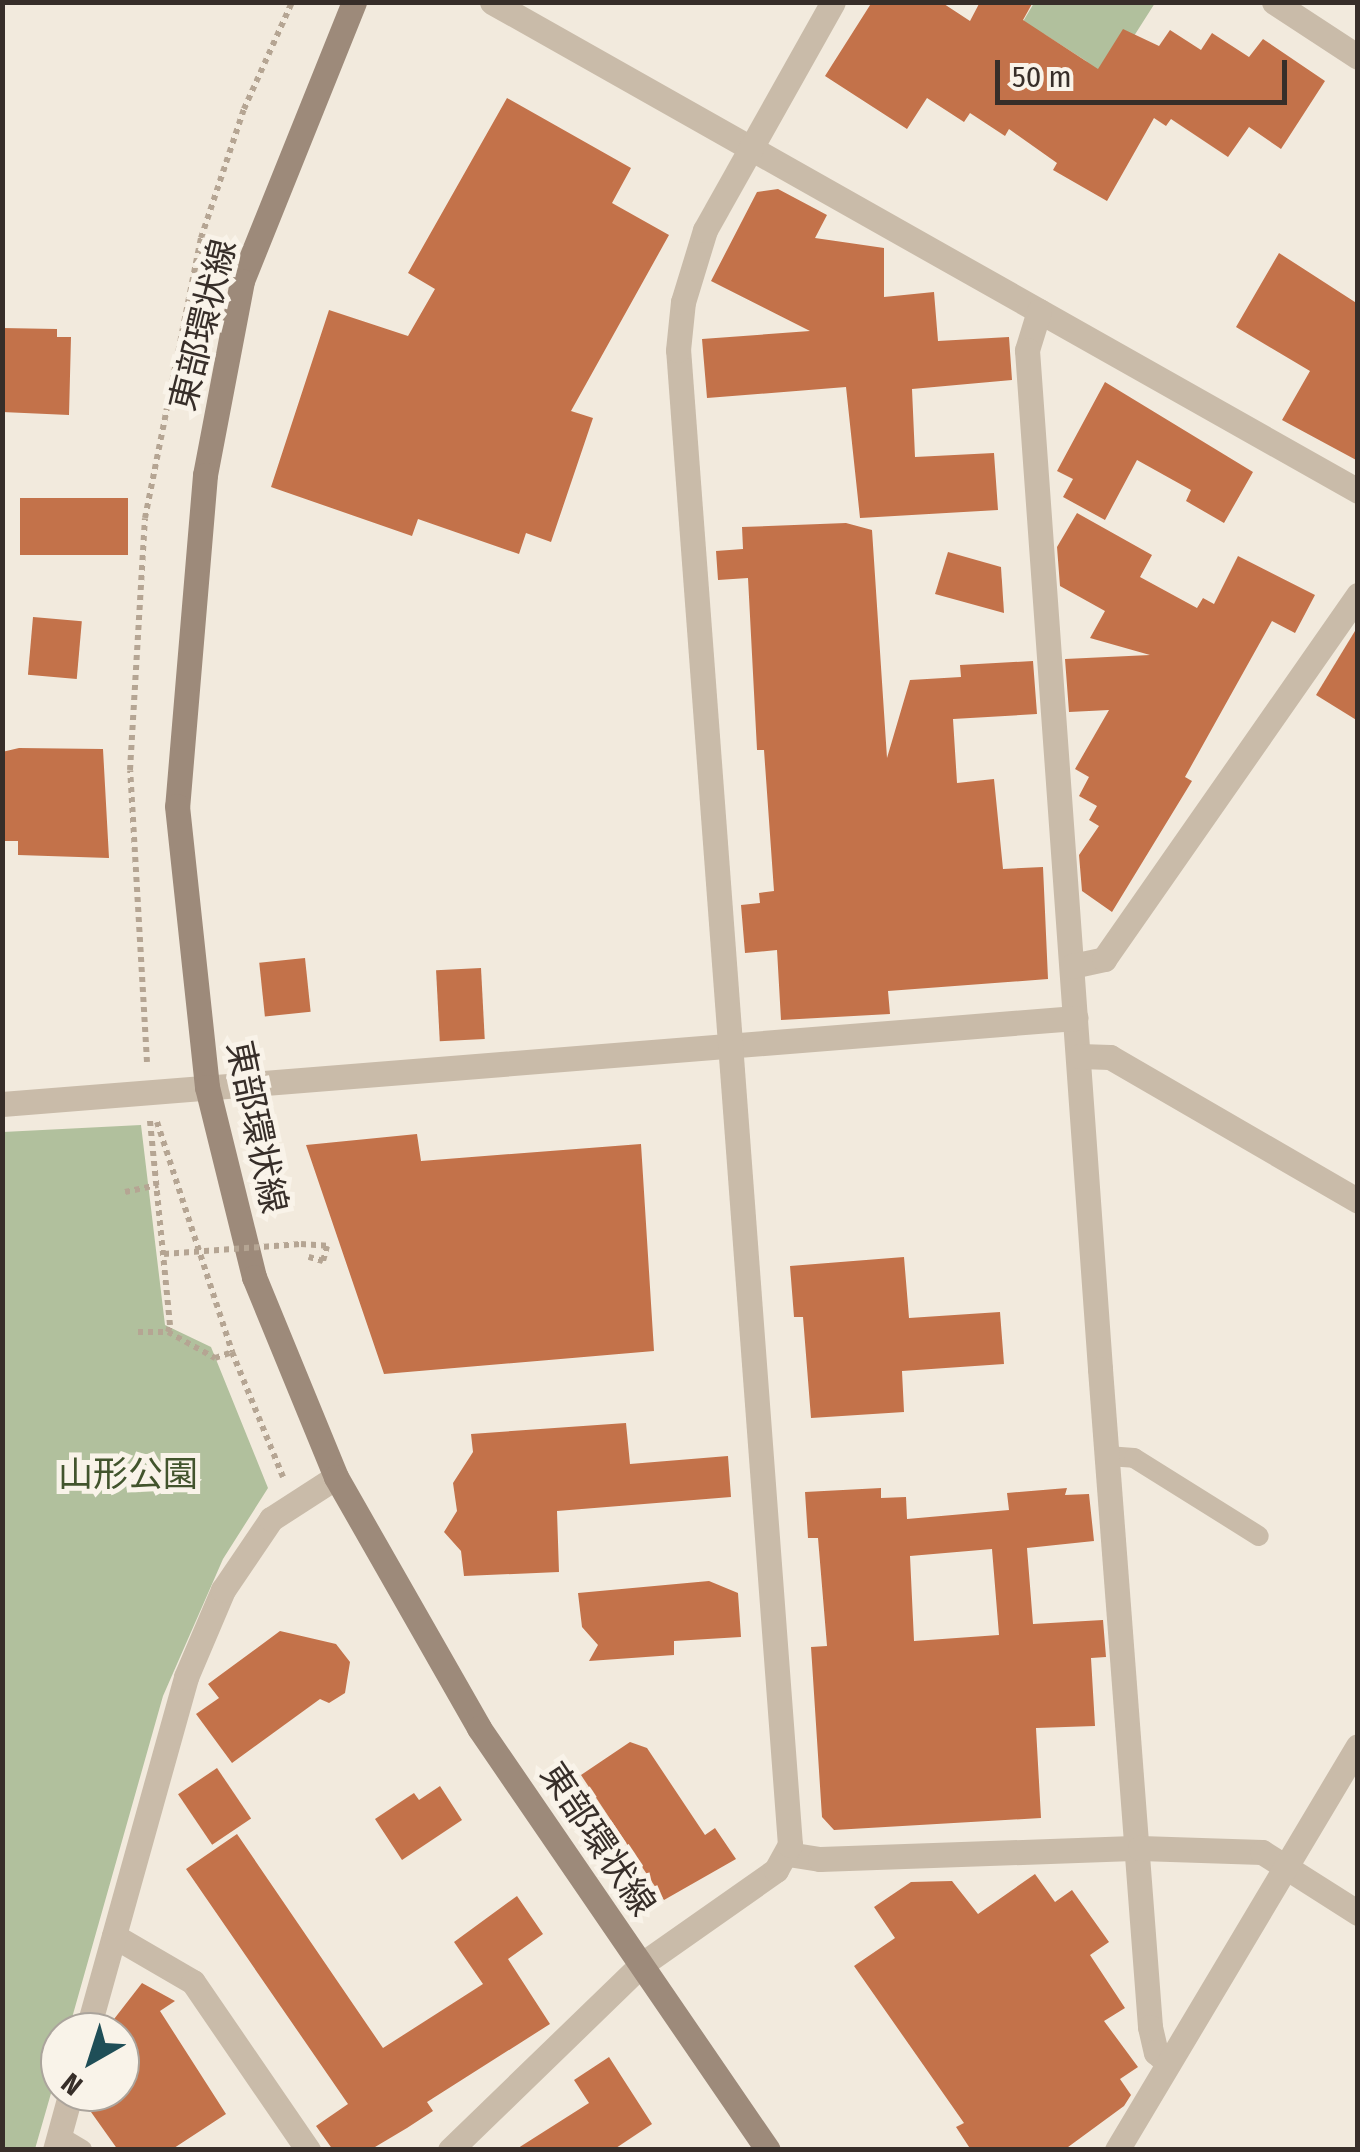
<!DOCTYPE html>
<html>
<head>
<meta charset="utf-8">
<style>
  body { margin:0 }
  #map { position:relative; width:1360px; height:2152px; overflow:hidden; background:#f2eadd; font-family:"Fira Sans Condensed","Noto Sans JP",sans-serif }
  div>[style] { position:absolute }
  .green>* { inset:0; background:#b1c09d }
  .building>* { inset:0; background:#c3724a; transform-origin:0 0 }
  .path>* { height:6px; margin-top:-3px; transform-origin:0; background:repeating-linear-gradient(90deg,#b5a593 0 5px,transparent 0 10px) }
  .lane>* { height:20px; margin:-10px; padding:0 10px; transform-origin:10px; border-radius:10px; background:#c9bba9 }
  .street>* { height:25px; margin:-12.5px; padding:0 12.5px; transform-origin:12.5px; border-radius:12.5px; background:#c9bba9 }
  .secondary>* { height:25px; margin:-12.5px; padding:0 12.5px; transform-origin:12.5px; border-radius:12.5px; background:#9d8a7a }
  .path-bridge>* { height:6px; margin-top:-3px; transform-origin:0; background:repeating-linear-gradient(90deg,#b5a593 0 5px,transparent 0 10px) }
  span { translate:-50% -50%; white-space:nowrap; text-align:center; line-height:1.15; -webkit-text-stroke:10px #f9f3e9; paint-order:stroke }
  .street-label { font-size:35px; color:#372e29 }
  .park-label { font-size:35px; color:#42542d }
  .frame { position:absolute; inset:0; border:5px solid #372e29; pointer-events:none }
  .north { position:absolute; left:40px; top:2012px; width:100px; height:100px; box-sizing:border-box; background:#f9f3e9; border:2px solid #aba49c; border-radius:50%; rotate:219deg; font-size:28px; font-weight:700; line-height:40px; text-align:center; color:#372e29 }
  .north::after { content:''; display:block; margin:auto; width:35px; height:45px; background:#1f4e57; clip-path:polygon(50% 0,100% 100%,50% 72%,0 100%) }
  .scale { position:absolute; left:995px; top:60px; width:292px; height:45px; box-sizing:border-box; border:5px solid #372e29; border-top:0; padding-left:12px; font-size:30px; line-height:35px; white-space:nowrap; color:#372e29; -webkit-text-stroke:8px #f9f3e9; paint-order:stroke }
</style>
</head>
<body>
<div id="map">
  <div class="green">
    <i style="clip-path:polygon(1034px 3px,1155px 3px,1134px 36px,1094px 75px,1086px 61px,1044px 34px,1015px 35px)"></i>
    <i style="clip-path:polygon(141px 1125px,165px 1325px,211px 1347px,268px 1488px,223px 1559px,163px 1696px,68px 2032px,60px 2032px,60px 2062px,35px 2149px,3px 2149px,3px 1132px)"></i>
  </div>
  <div class="building">
    <i style="clip-path:polygon(872px 2px,941px 2px,970px 21px,980px 2px,1033px 2px,1023px 20px,1098px 69px,1123px 29px,1159px 46px,1170px 30px,1201px 50px,1212px 33px,1249px 57px,1263px 39px,1325px 81px,1281px 149px,1249px 127px,1228px 157px,1171px 119px,1166px 126px,1154px 118px,1107px 201px,1053px 170px,1057px 163px,1009px 129px,1005px 136px,970px 113px,964px 122px,927px 98px,907px 129px,825px 76px)"></i>
    <i style="clip-path:polygon(507px 98px,631px 168px,612px 203px,669px 235px,571px 411px,593px 418px,551px 542px,526px 533px,519px 554px,418px 519px,412px 536px,271px 487px,329px 310px,408px 336px,435px 289px,408px 273px)"></i>
    <i style="clip-path:polygon(778px 189px,827px 215px,815px 238px,884px 248px,884px 297px,934px 292px,938px 341px,1009px 337px,1012px 380px,912px 389px,915px 457px,994px 453px,998px 510px,860px 518px,846px 387px,707px 398px,702px 339px,810px 331px,711px 281px,757px 192px)"></i>
    <i style="clip-path:polygon(1279px 253px,1358px 304px,1358px 461px,1282px 420px,1310px 371px,1236px 327px)"></i>
    <i style="clip-path:polygon(2px 328px,57px 329px,57px 337px,71px 337px,69px 415px,2px 412px)"></i>
    <i style="clip-path:polygon(1105px 382px,1253px 472px,1224px 523px,1186px 501px,1191px 490px,1137px 460px,1105px 520px,1063px 497px,1073px 479px,1057px 471px)"></i>
    <i style="left:20px;top:498px;width:108px;height:57px"></i>
    <i style="clip-path:polygon(1077px 513px,1152px 555px,1140px 577px,1197px 608px,1203px 598px,1214px 604px,1238px 556px,1315px 595px,1295px 633px,1272px 621px,1185px 777px,1192px 781px,1112px 912px,1082px 891px,1079px 855px,1099px 826px,1089px 820px,1097px 806px,1079px 796px,1089px 777px,1075px 769px,1109px 710px,1069px 712px,1065px 659px,1150px 655px,1090px 638px,1105px 611px,1060px 586px,1057px 547px)"></i>
    <i style="clip-path:polygon(846px 523px,872px 530px,887px 758px,910px 680px,961px 677px,960px 665px,1033px 661px,1037px 714px,953px 719px,957px 783px,994px 779px,1003px 869px,1043px 867px,1048px 979px,888px 991px,890px 1014px,781px 1020px,777px 950px,745px 953px,741px 905px,760px 903px,759px 893px,774px 891px,764px 750px,757px 750px,748px 578px,718px 580px,716px 551px,743px 549px,742px 527px)"></i>
    <i style="clip-path:polygon(948px 552px,1001px 567px,1004px 613px,935px 594px)"></i>
    <i style="left:33px;top:617px;width:49px;height:58px;rotate:5deg"></i>
    <i style="clip-path:polygon(1358px 626px,1358px 721px,1316px 695px)"></i>
    <i style="clip-path:polygon(19px 748px,103px 749px,109px 858px,18px 855px,18px 841px,2px 841px,2px 752px)"></i>
    <i style="left:305px;top:958px;width:54px;height:46px;rotate:84deg"></i>
    <i style="left:481px;top:968px;width:71px;height:45px;rotate:87deg"></i>
    <i style="clip-path:polygon(417px 1134px,421px 1161px,641px 1144px,654px 1351px,384px 1374px,306px 1145px)"></i>
    <i style="clip-path:polygon(904px 1257px,909px 1318px,1000px 1312px,1004px 1364px,902px 1371px,904px 1412px,811px 1418px,803px 1317px,794px 1317px,790px 1266px)"></i>
    <i style="clip-path:polygon(626px 1423px,630px 1464px,728px 1456px,731px 1497px,557px 1511px,559px 1572px,464px 1576px,461px 1551px,444px 1532px,457px 1511px,453px 1483px,473px 1452px,471px 1434px)"></i>
    <i style="clip-path:polygon(evenodd,881px 1488px,881px 1498px,906px 1497px,907px 1519px,1009px 1510px,1007px 1493px,1067px 1488px,1065px 1495px,1089px 1494px,1094px 1541px,1027px 1548px,1033px 1624px,1103px 1620px,1106px 1657px,1091px 1658px,1095px 1726px,1036px 1728px,1041px 1818px,834px 1830px,822px 1817px,811px 1647px,827px 1646px,818px 1538px,808px 1538px,805px 1492px,881px 1488px,992px 1549px,999px 1635px,914px 1641px,910px 1556px,992px 1549px)"></i>
    <i style="clip-path:polygon(709px 1581px,738px 1593px,741px 1637px,674px 1641px,674px 1655px,589px 1661px,598px 1645px,582px 1627px,578px 1593px)"></i>
    <i style="clip-path:polygon(280px 1631px,336px 1644px,350px 1662px,345px 1693px,329px 1703px,320px 1699px,232px 1763px,196px 1714px,219px 1698px,208px 1684px)"></i>
    <i style="clip-path:polygon(630px 1742px,647px 1748px,705px 1835px,715px 1828px,736px 1859px,664px 1900px,581px 1775px)"></i>
    <i style="left:217px;top:1768px;width:61px;height:47px;rotate:56deg"></i>
    <i style="clip-path:polygon(440px 1786px,462px 1820px,402px 1860px,375px 1819px,414px 1793px,419px 1800px)"></i>
    <i style="clip-path:polygon(237px 1834px,383px 2048px,483px 1984px,454px 1942px,517px 1896px,543px 1934px,508px 1959px,550px 2024px,427px 2102px,433px 2111px,407px 2128px,370px 2150px,333px 2150px,316px 2126px,348px 2104px,186px 1869px)"></i>
    <i style="clip-path:polygon(1035px 1874px,1055px 1902px,1072px 1890px,1109px 1942px,1090px 1955px,1125px 2008px,1104px 2021px,1138px 2067px,1120px 2079px,1131px 2095px,1124px 2106px,1064px 2150px,971px 2150px,956px 2127px,964px 2123px,854px 1966px,895px 1938px,874px 1907px,911px 1882px,952px 1881px,978px 1914px)"></i>
    <i style="clip-path:polygon(142px 1983px,175px 2001px,160px 2011px,226px 2114px,171px 2150px,118px 2150px,91px 2112px,92px 2092px,120px 2092px,120px 2032px,104px 2032px)"></i>
    <i style="clip-path:polygon(609px 2057px,652px 2124px,613px 2150px,515px 2150px,589px 2103px,574px 2080px)"></i>
  </div>
  <div class="path">
    <i style="left:147px;top:1062px;width:292px;rotate:-93.3deg"></i>
    <i style="left:130px;top:770px;width:252px;rotate:-86.6deg"></i>
    <i style="left:145px;top:518px;width:286px;rotate:-78.7deg"></i>
    <i style="left:201px;top:238px;width:136px;rotate:-71.6deg"></i>
    <i style="left:244px;top:109px;width:117px;rotate:-65.8deg"></i>
    <i style="left:157px;top:1122px;width:242px;rotate:71.9deg"></i>
    <i style="left:232px;top:1352px;width:135px;rotate:67.8deg"></i>
    <i style="left:125px;top:1192px;width:34px;rotate:-12deg"></i>
    <i style="left:301px;top:1244px;width:26px;rotate:4deg"></i>
    <i style="left:327px;top:1246px;width:16px;rotate:105deg"></i>
    <i style="left:323px;top:1261px;width:15px;rotate:-164deg"></i>
    <i style="left:138px;top:1332px;width:30px"></i>
    <i style="left:168px;top:1332px;width:7px;rotate:-74deg"></i>
    <i style="left:170px;top:1325px;width:206px;rotate:-95.6deg"></i>
    <i style="left:168px;top:1332px;width:54px;rotate:29deg"></i>
    <i style="left:215px;top:1358px;width:18px;rotate:-19deg"></i>
  </div>
  <div class="lane">
    <i style="left:1107px;top:1456px;width:27px;rotate:4deg"></i>
    <i style="left:1134px;top:1458px;width:147px;rotate:32deg"></i>
    <i style="left:59px;top:2136px;width:27px;rotate:31deg"></i>
  </div>
  <div class="street">
    <i style="left:492px;top:2px;width:995px;rotate:29.45deg"></i>
    <i style="left:1274px;top:2px;width:100px;rotate:33.2deg"></i>
    <i style="left:1039px;top:311px;width:41px;rotate:107.1deg"></i>
    <i style="left:1027px;top:350px;width:1022px;rotate:85.9deg"></i>
    <i style="left:1100px;top:1369px;width:660px;rotate:85.65deg"></i>
    <i style="left:1150px;top:2027px;width:26px;rotate:77deg"></i>
    <i style="left:1156px;top:2052px;width:16px;rotate:43deg"></i>
    <i style="left:1072px;top:966px;width:33px;rotate:-12deg"></i>
    <i style="left:1104px;top:959px;width:444px;rotate:-55.1deg"></i>
    <i style="left:1080px;top:1056px;width:30px;rotate:2deg"></i>
    <i style="left:1110px;top:1057px;width:287px;rotate:30.1deg"></i>
    <i style="left:2px;top:1104px;width:1077px;rotate:-4.58deg"></i>
    <i style="left:788px;top:1854px;width:32px;rotate:9deg"></i>
    <i style="left:820px;top:1859px;width:320px;rotate:-2deg"></i>
    <i style="left:1140px;top:1848px;width:122px;rotate:1.9deg"></i>
    <i style="left:1262px;top:1852px;width:114px;rotate:32.4deg"></i>
    <i style="left:114px;top:1936px;width:91px;rotate:30.2deg"></i>
    <i style="left:193px;top:1982px;width:204px;rotate:55.6deg"></i>
    <i style="left:87px;top:2032px;width:369px;rotate:-74.4deg"></i>
    <i style="left:186px;top:1677px;width:95px;rotate:-67deg"></i>
    <i style="left:223px;top:1590px;width:86px;rotate:-55.9deg"></i>
    <i style="left:271px;top:1519px;width:77px;rotate:-32.9deg"></i>
    <i style="left:55px;top:2150px;width:60px;rotate:-74.6deg"></i>
    <i style="left:450px;top:2150px;width:266px;rotate:-44.1deg"></i>
    <i style="left:641px;top:1965px;width:165px;rotate:-35.1deg"></i>
    <i style="left:776px;top:1870px;width:29px;rotate:-61deg"></i>
    <i style="left:790px;top:1845px;width:1499px;rotate:-94.28deg"></i>
    <i style="left:678px;top:350px;width:48px;rotate:-84.1deg"></i>
    <i style="left:683px;top:302px;width:75px;rotate:-73deg"></i>
    <i style="left:705px;top:230px;width:261px;rotate:-60.7deg"></i>
    <i style="left:1117px;top:2150px;width:470px;rotate:-59.2deg"></i>
  </div>
  <div class="secondary">
    <i style="left:354px;top:2px;width:301px;rotate:111.9deg"></i>
    <i style="left:242px;top:281px;width:197px;rotate:100.8deg"></i>
    <i style="left:205px;top:475px;width:332px;rotate:94.8deg"></i>
    <i style="left:177px;top:806px;width:283px;rotate:83.9deg"></i>
    <i style="left:207px;top:1087px;width:196px;rotate:76.1deg"></i>
    <i style="left:254px;top:1277px;width:216px;rotate:67.7deg"></i>
    <i style="left:336px;top:1477px;width:289px;rotate:60.3deg"></i>
    <i style="left:479px;top:1728px;width:511px;rotate:55.6deg"></i>
  </div>
  <div class="path-bridge">
    <i style="left:164px;top:1254px;width:137px;rotate:-4.2deg"></i>
  </div>
  <div class="street-label">
    <span style="left:203px;top:325px;rotate:-76deg">東部環状線</span>
    <span style="left:257px;top:1127px;rotate:78deg">東部環状線</span>
    <span style="left:598px;top:1839px;rotate:56deg">東部環状線</span>
  </div>
  <div class="park-label">
    <span style="left:128px;top:1474px">山形公園</span>
  </div>
  <div class="frame"></div>
  <div class="north">N</div>
  <div class="scale">50 m</div>
</div>
</body>
</html>
